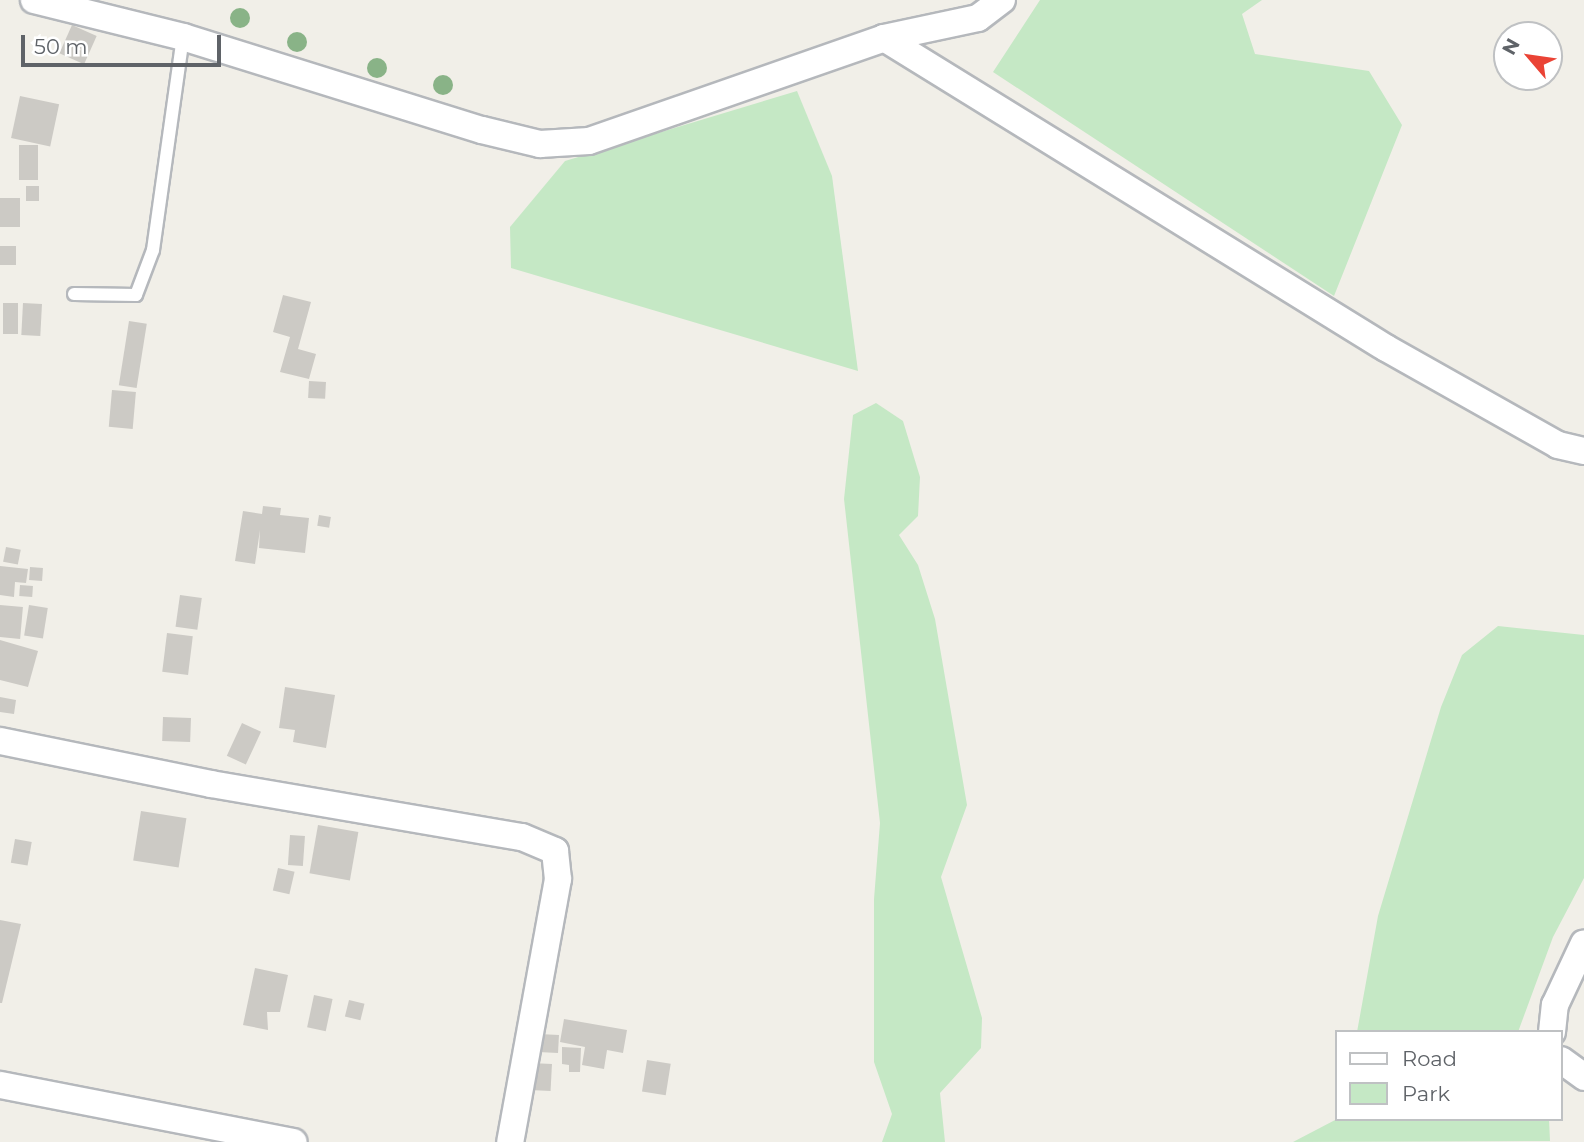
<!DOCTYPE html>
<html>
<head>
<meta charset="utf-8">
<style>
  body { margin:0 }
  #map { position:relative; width:1584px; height:1142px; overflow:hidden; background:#f1efe8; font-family:Montserrat,sans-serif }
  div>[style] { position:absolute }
  .green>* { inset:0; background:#c5e8c5 }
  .building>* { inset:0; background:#cccac5; transform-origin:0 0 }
  .roads { filter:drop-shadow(2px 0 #b5b8bc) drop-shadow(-2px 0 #b5b8bc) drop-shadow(0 2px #b5b8bc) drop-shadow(0 -2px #b5b8bc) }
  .lane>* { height:12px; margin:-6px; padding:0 6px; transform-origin:6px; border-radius:6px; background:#fff }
  .street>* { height:26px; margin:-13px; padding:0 13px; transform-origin:13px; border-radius:13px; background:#fff }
  .trees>* { width:20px; height:20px; margin:-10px; border-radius:50%; background:#89b387 }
  span { translate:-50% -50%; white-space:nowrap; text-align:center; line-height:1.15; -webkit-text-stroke:6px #fff; paint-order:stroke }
  .legend { position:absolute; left:1335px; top:1030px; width:228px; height:91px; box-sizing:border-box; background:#fff; border:2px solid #bfc1c3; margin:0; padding:9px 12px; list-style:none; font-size:21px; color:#5f6368 }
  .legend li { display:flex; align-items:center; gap:14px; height:35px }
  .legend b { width:35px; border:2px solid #bfc1c3 }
  .north { position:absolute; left:1493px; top:21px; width:70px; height:70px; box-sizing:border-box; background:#fff; border:2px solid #bfc1c3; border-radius:50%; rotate:299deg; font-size:19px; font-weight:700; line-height:28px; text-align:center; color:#5f6368 }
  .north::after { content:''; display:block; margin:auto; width:24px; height:32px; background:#ea4335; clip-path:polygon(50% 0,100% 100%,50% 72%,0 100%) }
  .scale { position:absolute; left:21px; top:35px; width:200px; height:32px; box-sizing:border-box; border:4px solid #5f6368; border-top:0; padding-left:9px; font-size:21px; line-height:24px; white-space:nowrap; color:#5f6368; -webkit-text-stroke:5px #fff; paint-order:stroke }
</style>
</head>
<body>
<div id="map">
  <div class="green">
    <i style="clip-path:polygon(1040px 0,1262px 0,1242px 14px,1255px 54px,1369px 71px,1402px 125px,1334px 296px,993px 72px)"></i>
    <i style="clip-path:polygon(797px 91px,832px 176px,858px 371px,511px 268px,510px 227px,565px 161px)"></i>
    <i style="clip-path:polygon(876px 403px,903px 421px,920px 477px,918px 516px,899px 535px,918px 565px,935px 619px,967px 805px,941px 877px,982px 1018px,981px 1048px,940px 1093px,945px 1142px,882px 1142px,892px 1114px,874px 1062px,874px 899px,880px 823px,844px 499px,853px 415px)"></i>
    <i style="clip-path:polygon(1498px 626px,1584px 635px,1584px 878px,1553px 937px,1518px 1032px,1357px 1032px,1378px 916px,1441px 707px,1462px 655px)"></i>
    <i style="clip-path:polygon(1337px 1119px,1549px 1119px,1550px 1141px,1293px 1142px)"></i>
  </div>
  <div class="building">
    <i style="left:72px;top:25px;width:27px;height:31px;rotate:24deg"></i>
    <i style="left:20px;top:96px;width:40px;height:43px;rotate:12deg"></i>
    <i style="left:19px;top:145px;width:19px;height:35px"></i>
    <i style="left:39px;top:186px;width:15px;height:13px;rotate:90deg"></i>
    <i style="left:0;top:198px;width:20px;height:29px"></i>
    <i style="left:0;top:246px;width:16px;height:19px"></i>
    <i style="clip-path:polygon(283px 295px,311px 302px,298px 349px,316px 354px,309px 379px,280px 372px,290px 337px,273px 332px)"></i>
    <i style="left:3px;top:303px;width:15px;height:31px"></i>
    <i style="left:23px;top:303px;width:19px;height:32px;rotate:3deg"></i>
    <i style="left:129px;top:321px;width:18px;height:65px;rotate:9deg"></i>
    <i style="left:309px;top:381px;width:17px;height:17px;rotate:3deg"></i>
    <i style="left:112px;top:390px;width:24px;height:37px;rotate:5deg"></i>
    <i style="clip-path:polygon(263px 506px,281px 508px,280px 515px,309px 518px,305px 553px,259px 548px,260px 530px,255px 564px,235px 561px,243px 511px,262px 514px)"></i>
    <i style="left:319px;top:515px;width:12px;height:11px;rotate:9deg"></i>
    <i style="left:6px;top:547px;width:15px;height:15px;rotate:11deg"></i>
    <i style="clip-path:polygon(0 566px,28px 569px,26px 583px,15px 582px,14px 597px,0 595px)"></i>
    <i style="left:30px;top:567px;width:13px;height:13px;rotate:4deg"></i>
    <i style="left:20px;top:585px;width:13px;height:11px;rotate:4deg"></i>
    <i style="left:180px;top:595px;width:22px;height:32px;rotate:8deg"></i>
    <i style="left:0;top:605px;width:23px;height:32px;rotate:5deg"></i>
    <i style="left:29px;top:605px;width:19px;height:31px;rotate:9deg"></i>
    <i style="left:167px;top:633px;width:26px;height:39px;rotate:7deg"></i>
    <i style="clip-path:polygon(0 640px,38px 651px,28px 687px,0 680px)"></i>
    <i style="clip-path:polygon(285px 687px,335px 695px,326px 748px,293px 742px,295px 730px,279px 728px)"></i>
    <i style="clip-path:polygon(0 697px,16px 700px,14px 714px,0 712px)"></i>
    <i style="left:163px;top:717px;width:28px;height:24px;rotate:2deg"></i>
    <i style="left:242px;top:723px;width:21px;height:36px;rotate:25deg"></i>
    <i style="left:141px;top:811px;width:46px;height:50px;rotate:9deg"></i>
    <i style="left:318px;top:825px;width:41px;height:49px;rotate:10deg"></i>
    <i style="left:290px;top:835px;width:15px;height:30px;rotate:4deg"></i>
    <i style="left:15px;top:839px;width:17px;height:24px;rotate:10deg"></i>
    <i style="left:278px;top:868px;width:17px;height:23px;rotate:13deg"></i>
    <i style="clip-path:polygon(0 920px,21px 924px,2px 1003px,0 1003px)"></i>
    <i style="clip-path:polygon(255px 968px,288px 975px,280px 1012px,267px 1012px,268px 1030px,243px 1025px)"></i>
    <i style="left:314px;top:995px;width:19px;height:33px;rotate:12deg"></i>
    <i style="left:349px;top:1000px;width:16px;height:17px;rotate:14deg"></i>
    <i style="clip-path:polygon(564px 1019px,627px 1030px,623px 1053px,607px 1050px,604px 1069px,582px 1065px,585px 1047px,560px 1042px)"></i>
    <i style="left:539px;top:1034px;width:20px;height:18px;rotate:3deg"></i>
    <i style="clip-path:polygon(562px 1047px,581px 1048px,580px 1072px,569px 1072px,569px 1065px,562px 1064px)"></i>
    <i style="left:647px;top:1060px;width:24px;height:32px;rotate:9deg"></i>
    <i style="left:531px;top:1063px;width:21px;height:27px;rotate:3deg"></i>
  </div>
  <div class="roads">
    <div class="lane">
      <i style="left:74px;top:294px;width:62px;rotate:0.9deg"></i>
      <i style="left:136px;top:295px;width:48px;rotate:-69.3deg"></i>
      <i style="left:153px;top:250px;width:215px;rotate:-82deg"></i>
    </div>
    <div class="street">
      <i style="left:34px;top:0;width:154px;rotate:13.9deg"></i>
      <i style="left:183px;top:37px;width:313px;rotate:17.3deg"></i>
      <i style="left:482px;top:130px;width:60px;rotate:13.6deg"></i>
      <i style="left:540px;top:144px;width:49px;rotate:-3.5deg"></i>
      <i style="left:589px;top:141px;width:312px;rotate:-19.2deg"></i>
      <i style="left:884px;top:38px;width:590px;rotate:31.7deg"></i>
      <i style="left:1386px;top:348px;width:197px;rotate:29.4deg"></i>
      <i style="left:1558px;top:445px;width:27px;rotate:13deg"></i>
      <i style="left:884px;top:38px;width:96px;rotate:-12deg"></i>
      <i style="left:978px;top:18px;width:30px;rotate:-37deg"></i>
      <i style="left:0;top:741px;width:215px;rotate:11.5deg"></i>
      <i style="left:211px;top:784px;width:315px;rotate:9.7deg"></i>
      <i style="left:522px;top:837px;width:36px;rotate:23deg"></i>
      <i style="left:555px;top:851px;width:28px;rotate:84deg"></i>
      <i style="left:558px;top:879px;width:267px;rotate:100.3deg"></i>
      <i style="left:1552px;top:1032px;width:27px;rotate:-84deg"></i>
      <i style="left:1555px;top:1005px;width:68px;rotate:-64.9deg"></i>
      <i style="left:1561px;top:1060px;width:29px;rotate:36deg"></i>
      <i style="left:0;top:1085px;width:299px;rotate:11deg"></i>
    </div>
  </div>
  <div class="trees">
    <i style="left:240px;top:18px"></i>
    <i style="left:297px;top:42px"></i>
    <i style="left:377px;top:68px"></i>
    <i style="left:443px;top:85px"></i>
  </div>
  <ul class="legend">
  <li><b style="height:9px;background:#fff"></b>Road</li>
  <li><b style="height:19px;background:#c5e8c5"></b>Park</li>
  </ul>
  <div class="north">N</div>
  <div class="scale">50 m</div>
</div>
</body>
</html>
